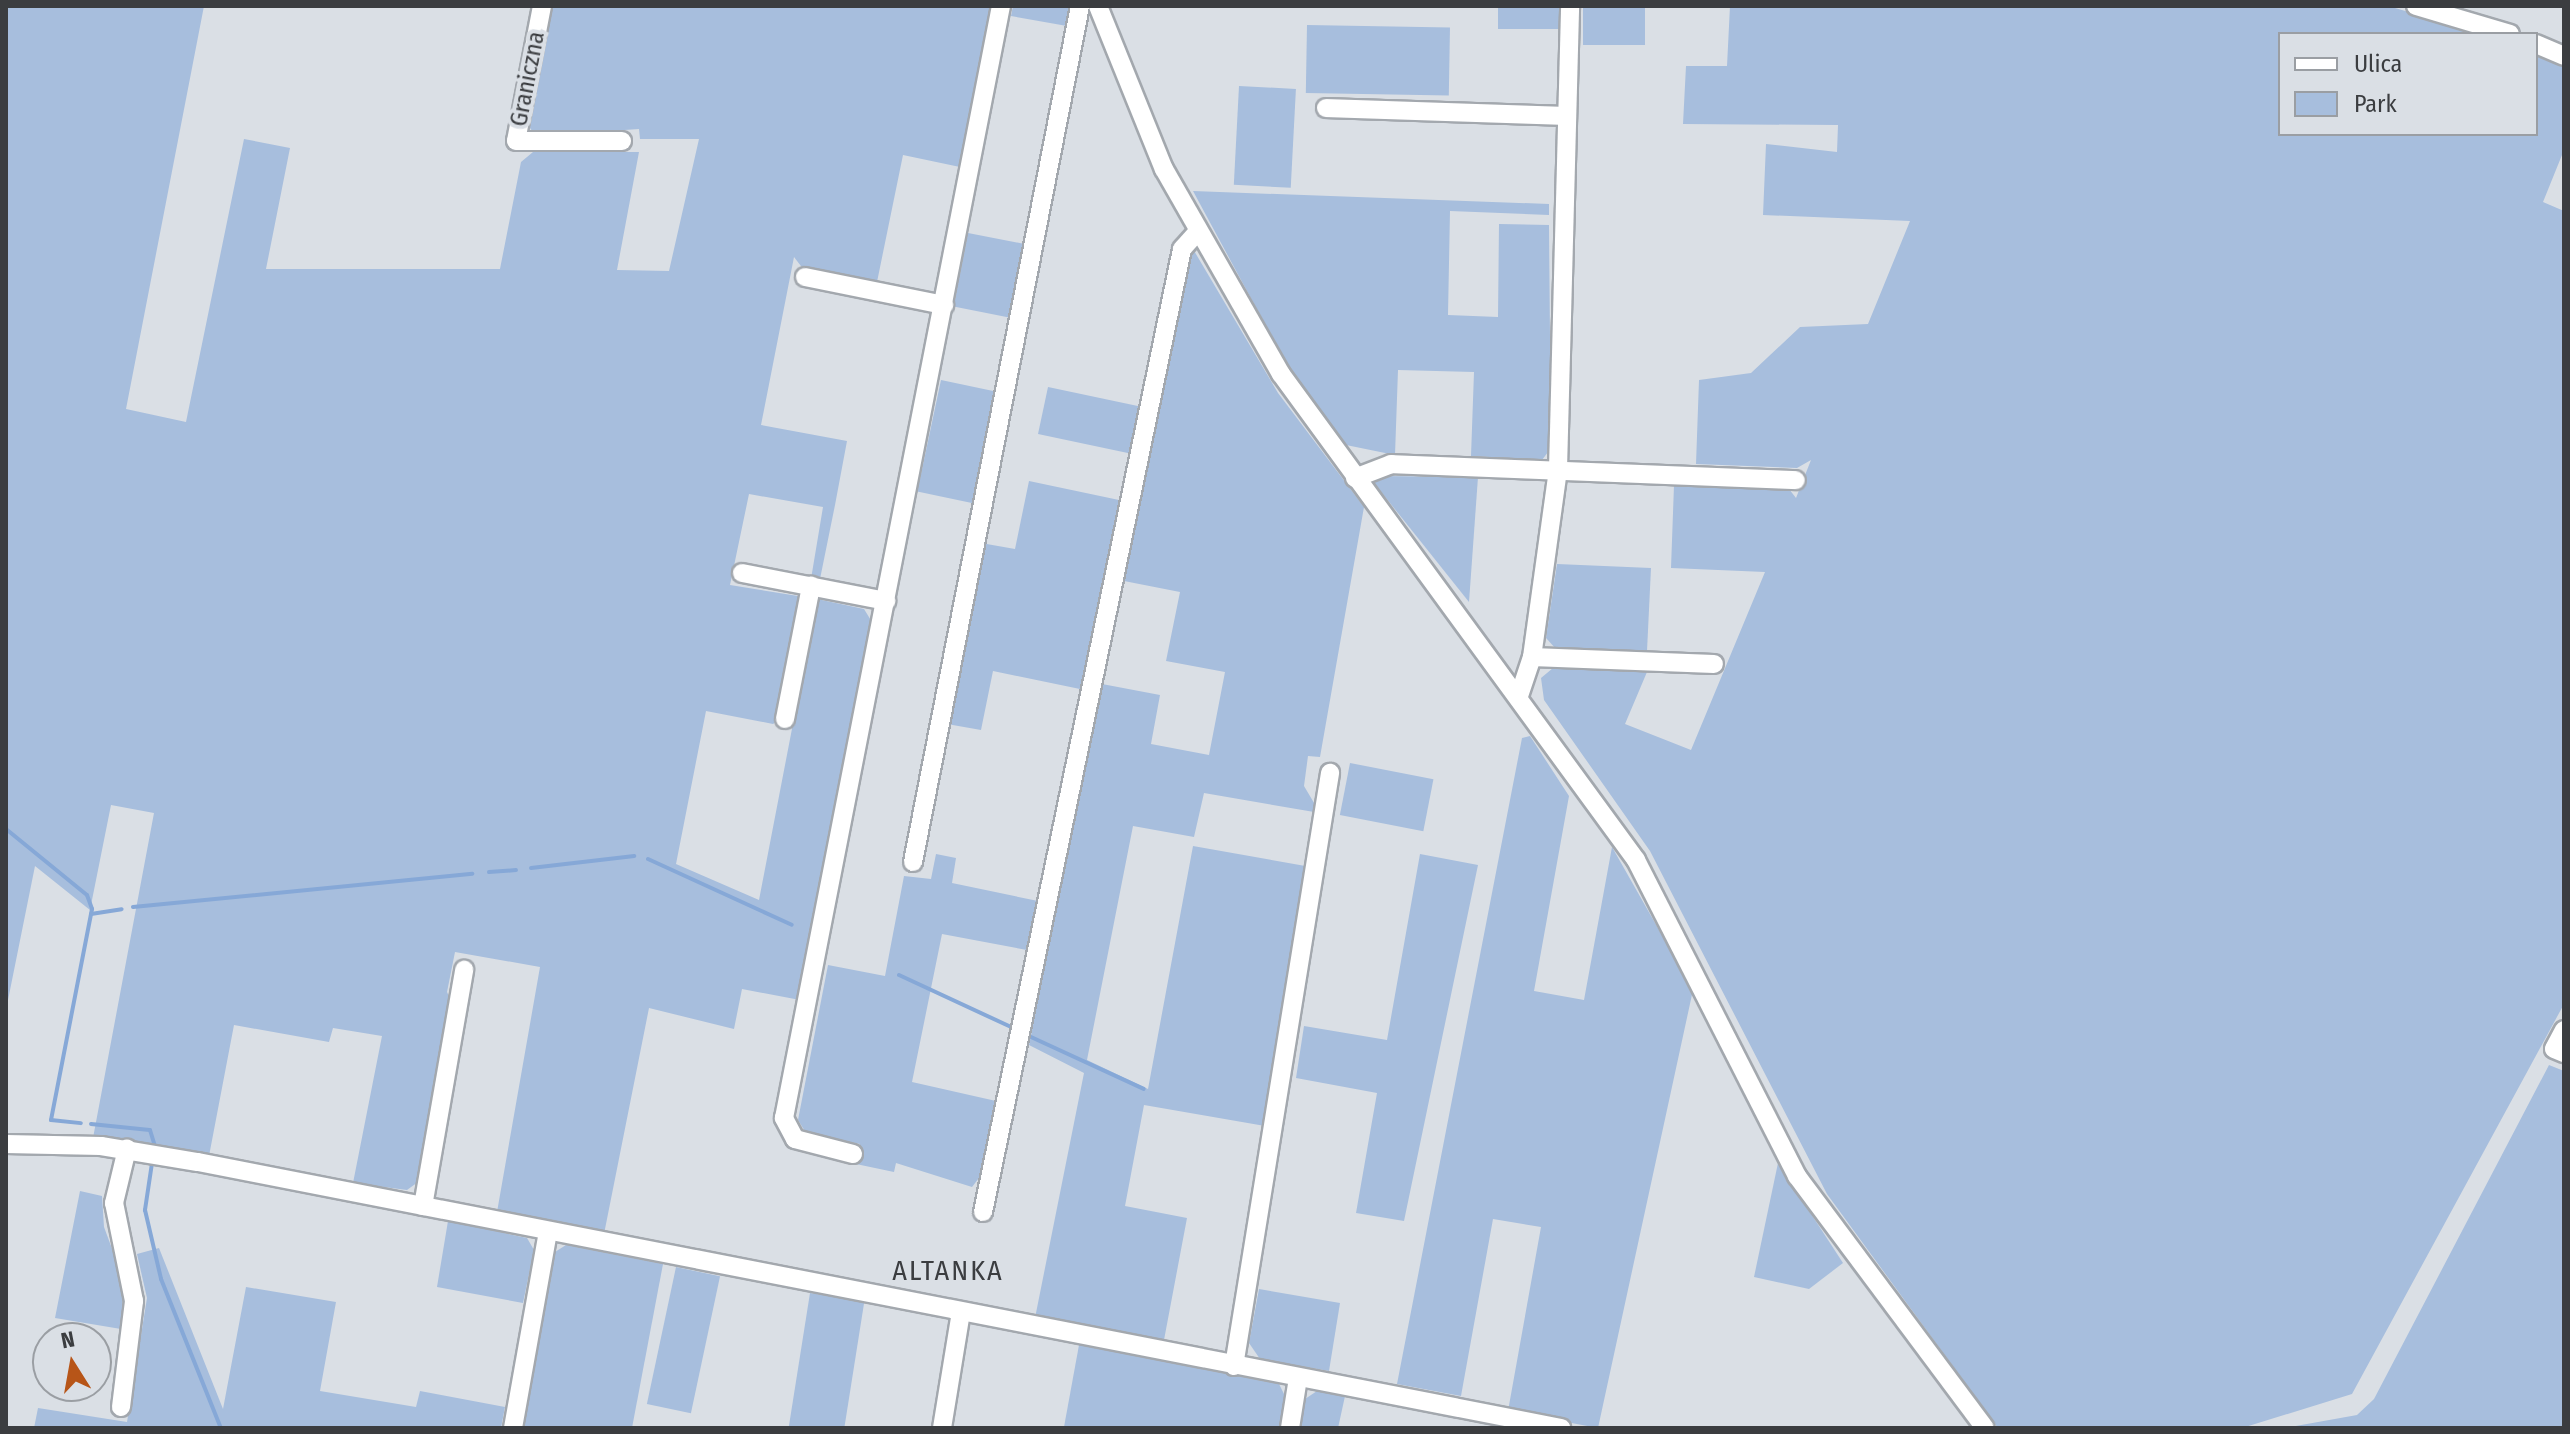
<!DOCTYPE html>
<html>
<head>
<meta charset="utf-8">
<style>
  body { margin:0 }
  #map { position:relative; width:2570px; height:1434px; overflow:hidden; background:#dadfe5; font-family:"Fira Sans Condensed",sans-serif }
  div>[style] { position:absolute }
  .green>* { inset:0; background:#a7bedd; transform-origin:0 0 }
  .stream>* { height:4px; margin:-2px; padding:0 2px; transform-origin:2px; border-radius:2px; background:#86a8d7 }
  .roads { filter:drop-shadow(2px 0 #a3a8ae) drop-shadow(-2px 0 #a3a8ae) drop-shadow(0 2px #a3a8ae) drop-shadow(0 -2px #a3a8ae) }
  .minor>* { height:18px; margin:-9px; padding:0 9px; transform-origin:9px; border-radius:9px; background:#fff }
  span { translate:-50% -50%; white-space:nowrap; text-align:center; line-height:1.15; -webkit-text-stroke:8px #dadfe5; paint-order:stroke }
  .street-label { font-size:24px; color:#3b3d40 }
  .quarter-label { font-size:28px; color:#3b3d40; letter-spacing:2px }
  .frame { position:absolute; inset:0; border:8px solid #3b3d40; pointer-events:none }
  .legend { position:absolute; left:2278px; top:32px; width:260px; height:104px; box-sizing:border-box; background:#dadfe5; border:2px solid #9a9ea3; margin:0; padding:10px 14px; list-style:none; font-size:24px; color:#3b3d40 }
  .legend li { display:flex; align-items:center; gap:16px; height:40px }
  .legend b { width:40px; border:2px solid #9a9ea3 }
  .north { position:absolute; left:32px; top:1322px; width:80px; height:80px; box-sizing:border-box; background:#dadfe5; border:2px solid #9a9ea3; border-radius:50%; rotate:349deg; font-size:22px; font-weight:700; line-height:32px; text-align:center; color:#3b3d40 }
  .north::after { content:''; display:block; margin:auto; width:28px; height:36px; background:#b75518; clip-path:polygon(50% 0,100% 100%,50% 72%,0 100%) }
</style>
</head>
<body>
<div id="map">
  <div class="green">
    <i style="clip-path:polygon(6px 6px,204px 6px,126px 409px,186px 422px,244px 139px,290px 148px,266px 269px,500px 269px,521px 162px,533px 152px,639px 152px,617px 270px,669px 271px,699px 139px,640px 139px,639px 129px,536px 136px,527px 124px,550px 6px,991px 6px,960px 167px,903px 155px,877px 282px,804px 270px,794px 257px,761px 425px,847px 441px,835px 505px,820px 579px,811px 579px,823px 507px,749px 494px,730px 585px,798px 596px,802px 604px,781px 718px,773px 724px,706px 711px,676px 864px,759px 900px,817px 599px,864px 609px,872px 622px,800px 1000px,742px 989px,734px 1029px,649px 1008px,604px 1234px,497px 1212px,540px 967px,455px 952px,447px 992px,453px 1005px,418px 1182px,407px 1190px,353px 1183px,382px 1036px,333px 1028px,329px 1042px,234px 1025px,209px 1156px,93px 1138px,154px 813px,111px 805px,90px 910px,35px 866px,6px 1010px)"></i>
    <i style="clip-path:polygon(1013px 6px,1070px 6px,1067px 26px,1011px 16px)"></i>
    <i style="left:1498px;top:6px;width:62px;height:23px"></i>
    <i style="left:1583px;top:6px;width:62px;height:39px"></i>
    <i style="clip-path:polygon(1730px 6px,2388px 6px,2485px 34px,2280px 34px,2280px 134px,2536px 134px,2536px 54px,2564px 64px,2564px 150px,2543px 202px,2564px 211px,2564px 1004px,2352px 1394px,2242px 1428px,1998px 1428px,1827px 1194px,1650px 851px,1544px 700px,1541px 678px,1553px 668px,1647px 672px,1625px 724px,1691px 750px,1765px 572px,1671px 568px,1674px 485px,1789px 489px,1796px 498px,1811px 460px,1797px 468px,1696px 464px,1699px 380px,1751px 373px,1800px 327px,1868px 324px,1910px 221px,1763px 215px,1766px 144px,1837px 152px,1838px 125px,1683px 124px,1686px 66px,1727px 66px)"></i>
    <i style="left:1307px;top:25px;width:143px;height:68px;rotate:1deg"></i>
    <i style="left:1239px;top:86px;width:57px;height:99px;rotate:3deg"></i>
    <i style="clip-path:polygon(1193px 191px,1549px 204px,1549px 215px,1450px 211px,1448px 315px,1498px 317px,1499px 224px,1549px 225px,1551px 448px,1542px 460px,1471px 456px,1474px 372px,1398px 370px,1395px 455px,1346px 445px,1288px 367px)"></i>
    <i style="left:968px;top:233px;width:59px;height:75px;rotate:11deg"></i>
    <i style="clip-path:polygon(1193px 249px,1278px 393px,1364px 507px,1320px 757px,1308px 756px,1304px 786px,1320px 813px,1204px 793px,1194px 837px,1133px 826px,1087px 1060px,1148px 1089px,1193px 846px,1311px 867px,1265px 1126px,1144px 1105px,1125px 1206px,1187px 1218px,1164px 1340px,1035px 1318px,1084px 1073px,1029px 1045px,1102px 684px,1160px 695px,1151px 744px,1209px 755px,1225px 672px,1166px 661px,1180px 592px,1124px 581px)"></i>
    <i style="left:941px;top:380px;width:57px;height:114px;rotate:12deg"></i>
    <i style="left:1048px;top:387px;width:93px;height:48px;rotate:12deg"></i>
    <i style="clip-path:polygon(1378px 476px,1478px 477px,1469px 602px,1374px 483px)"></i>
    <i style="clip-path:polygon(1029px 481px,1119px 500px,1080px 689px,993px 671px,981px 730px,947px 724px,981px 543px,1015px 549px)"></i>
    <i style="clip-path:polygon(1557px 564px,1651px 568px,1647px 651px,1556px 649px,1546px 638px)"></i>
    <i style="clip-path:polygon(1530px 736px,1569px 796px,1534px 991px,1584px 1000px,1612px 847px,1693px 990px,1598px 1428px,1508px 1411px,1541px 1227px,1493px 1219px,1461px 1396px,1397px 1384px,1522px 738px)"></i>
    <i style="left:1350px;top:763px;width:85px;height:53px;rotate:11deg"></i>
    <i style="clip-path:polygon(936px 854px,956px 858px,952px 883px,1038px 901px,1027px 950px,942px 934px,912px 1082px,996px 1101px,982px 1174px,972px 1187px,896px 1163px,894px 1172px,856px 1164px,860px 1144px,806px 1133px,798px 1120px,828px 965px,885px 976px,904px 876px,931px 879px)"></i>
    <i style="clip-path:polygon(1420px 854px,1478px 865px,1404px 1221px,1356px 1213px,1377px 1093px,1296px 1078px,1304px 1026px,1387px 1040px)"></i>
    <i style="clip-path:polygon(2549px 1065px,2564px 1071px,2564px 1428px,2285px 1428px,2357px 1415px,2374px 1399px)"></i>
    <i style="clip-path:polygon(1778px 1163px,1843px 1263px,1809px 1289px,1754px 1277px)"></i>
    <i style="clip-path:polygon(80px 1191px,102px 1196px,104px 1227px,124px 1281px,121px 1329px,55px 1318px)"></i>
    <i style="clip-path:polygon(448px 1221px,527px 1238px,534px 1250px,523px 1303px,437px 1287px)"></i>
    <i style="clip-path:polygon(566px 1245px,663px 1264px,632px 1428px,523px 1428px,555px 1252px)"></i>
    <i style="clip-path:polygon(159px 1248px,223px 1409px,246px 1287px,336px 1302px,320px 1391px,416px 1407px,420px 1391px,505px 1407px,501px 1428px,34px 1428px,38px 1408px,127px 1422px,147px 1298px,137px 1254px)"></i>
    <i style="left:676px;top:1267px;width:45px;height:140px;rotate:12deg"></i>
    <i style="clip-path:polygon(1259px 1289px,1340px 1303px,1329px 1371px,1260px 1359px,1249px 1343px)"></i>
    <i style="left:810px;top:1293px;width:55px;height:137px;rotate:9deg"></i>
    <i style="clip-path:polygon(1079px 1345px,1279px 1384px,1286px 1398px,1280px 1428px,1064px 1427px)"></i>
    <i style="clip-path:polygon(1317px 1391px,1345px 1396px,1338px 1428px,1300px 1428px,1305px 1399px)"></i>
  </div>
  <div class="stream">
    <i style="left:6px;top:829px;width:104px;rotate:39.2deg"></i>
    <i style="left:87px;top:895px;width:15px;rotate:70deg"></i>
    <i style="left:92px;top:909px;width:215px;rotate:101deg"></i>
    <i style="left:51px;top:1120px;width:30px;rotate:6deg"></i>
    <i style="left:648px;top:859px;width:158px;rotate:24.6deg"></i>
    <i style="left:531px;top:868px;width:104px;rotate:-6.6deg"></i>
    <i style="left:489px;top:872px;width:27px;rotate:-4deg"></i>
    <i style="left:133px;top:907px;width:341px;rotate:-5.6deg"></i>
    <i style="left:91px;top:914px;width:31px;rotate:-9deg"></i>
    <i style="left:899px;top:975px;width:123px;rotate:24.9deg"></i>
    <i style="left:1031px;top:1037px;width:124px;rotate:24.7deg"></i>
    <i style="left:91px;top:1124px;width:59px;rotate:5.8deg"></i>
    <i style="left:150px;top:1130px;width:17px;rotate:73deg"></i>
    <i style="left:152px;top:1163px;width:48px;rotate:98.5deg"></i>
    <i style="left:145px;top:1210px;width:71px;rotate:76.9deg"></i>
    <i style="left:161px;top:1279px;width:161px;rotate:68.1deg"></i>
  </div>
  <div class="roads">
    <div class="minor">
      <i style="left:542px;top:6px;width:137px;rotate:100.9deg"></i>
      <i style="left:516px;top:141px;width:106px"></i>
      <i style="left:1098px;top:6px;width:176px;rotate:68deg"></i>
      <i style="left:1164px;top:169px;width:236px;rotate:60.3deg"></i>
      <i style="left:1281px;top:374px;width:602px;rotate:53.85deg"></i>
      <i style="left:1636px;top:860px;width:355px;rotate:63deg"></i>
      <i style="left:1797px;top:1176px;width:314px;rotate:53.3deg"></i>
      <i style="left:2416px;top:6px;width:98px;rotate:16.6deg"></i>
      <i style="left:2536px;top:44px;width:30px;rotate:23deg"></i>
      <i style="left:1326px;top:108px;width:240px;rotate:1.9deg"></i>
      <i style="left:805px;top:277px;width:142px;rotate:11.4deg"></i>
      <i style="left:1355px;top:478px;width:39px;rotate:-21deg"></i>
      <i style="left:1391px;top:464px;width:405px;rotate:2.3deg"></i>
      <i style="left:742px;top:573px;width:147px;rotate:11deg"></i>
      <i style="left:1532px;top:657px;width:182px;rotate:2.2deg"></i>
      <i style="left:1519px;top:696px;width:41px;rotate:-71.6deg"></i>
      <i style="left:1532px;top:657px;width:190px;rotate:-82.1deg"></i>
      <i style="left:1558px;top:469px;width:463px;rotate:-88.5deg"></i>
      <i style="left:785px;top:719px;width:136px;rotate:-78.9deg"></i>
      <i style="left:913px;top:862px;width:872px;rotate:-78.96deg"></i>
      <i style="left:2564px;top:1030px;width:21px;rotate:118deg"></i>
      <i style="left:2554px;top:1049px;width:11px;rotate:22deg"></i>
      <i style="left:6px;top:1144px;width:95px;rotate:1.2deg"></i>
      <i style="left:101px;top:1146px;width:98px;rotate:9.4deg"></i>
      <i style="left:198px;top:1162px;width:1389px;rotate:11.04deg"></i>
      <i style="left:853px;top:1154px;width:60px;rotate:-165.5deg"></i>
      <i style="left:795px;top:1139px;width:24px;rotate:-118deg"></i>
      <i style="left:784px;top:1118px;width:1133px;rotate:-78.96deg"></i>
      <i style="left:423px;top:1206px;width:240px;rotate:-80.1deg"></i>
      <i style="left:983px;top:1212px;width:983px;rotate:-78.32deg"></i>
      <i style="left:1182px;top:249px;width:24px;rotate:-48deg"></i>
      <i style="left:1234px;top:1366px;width:601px;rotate:-80.8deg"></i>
      <i style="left:121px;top:1407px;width:107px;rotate:-83deg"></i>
      <i style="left:134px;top:1301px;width:100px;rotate:-101.5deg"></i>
      <i style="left:114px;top:1203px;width:56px;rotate:-76.5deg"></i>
      <i style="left:513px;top:1428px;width:200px;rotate:-79.9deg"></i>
      <i style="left:942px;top:1428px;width:118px;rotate:-80.7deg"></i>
      <i style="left:1290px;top:1428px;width:51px;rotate:-80.9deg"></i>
    </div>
  </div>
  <div class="street-label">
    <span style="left:528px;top:79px;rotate:-79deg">Graniczna</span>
  </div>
  <div class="quarter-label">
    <span style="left:948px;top:1271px">ALTANKA</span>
  </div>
  <div class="frame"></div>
  <ul class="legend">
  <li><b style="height:10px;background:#fff"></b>Ulica</li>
  <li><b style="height:22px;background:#a7bedd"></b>Park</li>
  </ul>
  <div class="north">N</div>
</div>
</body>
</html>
